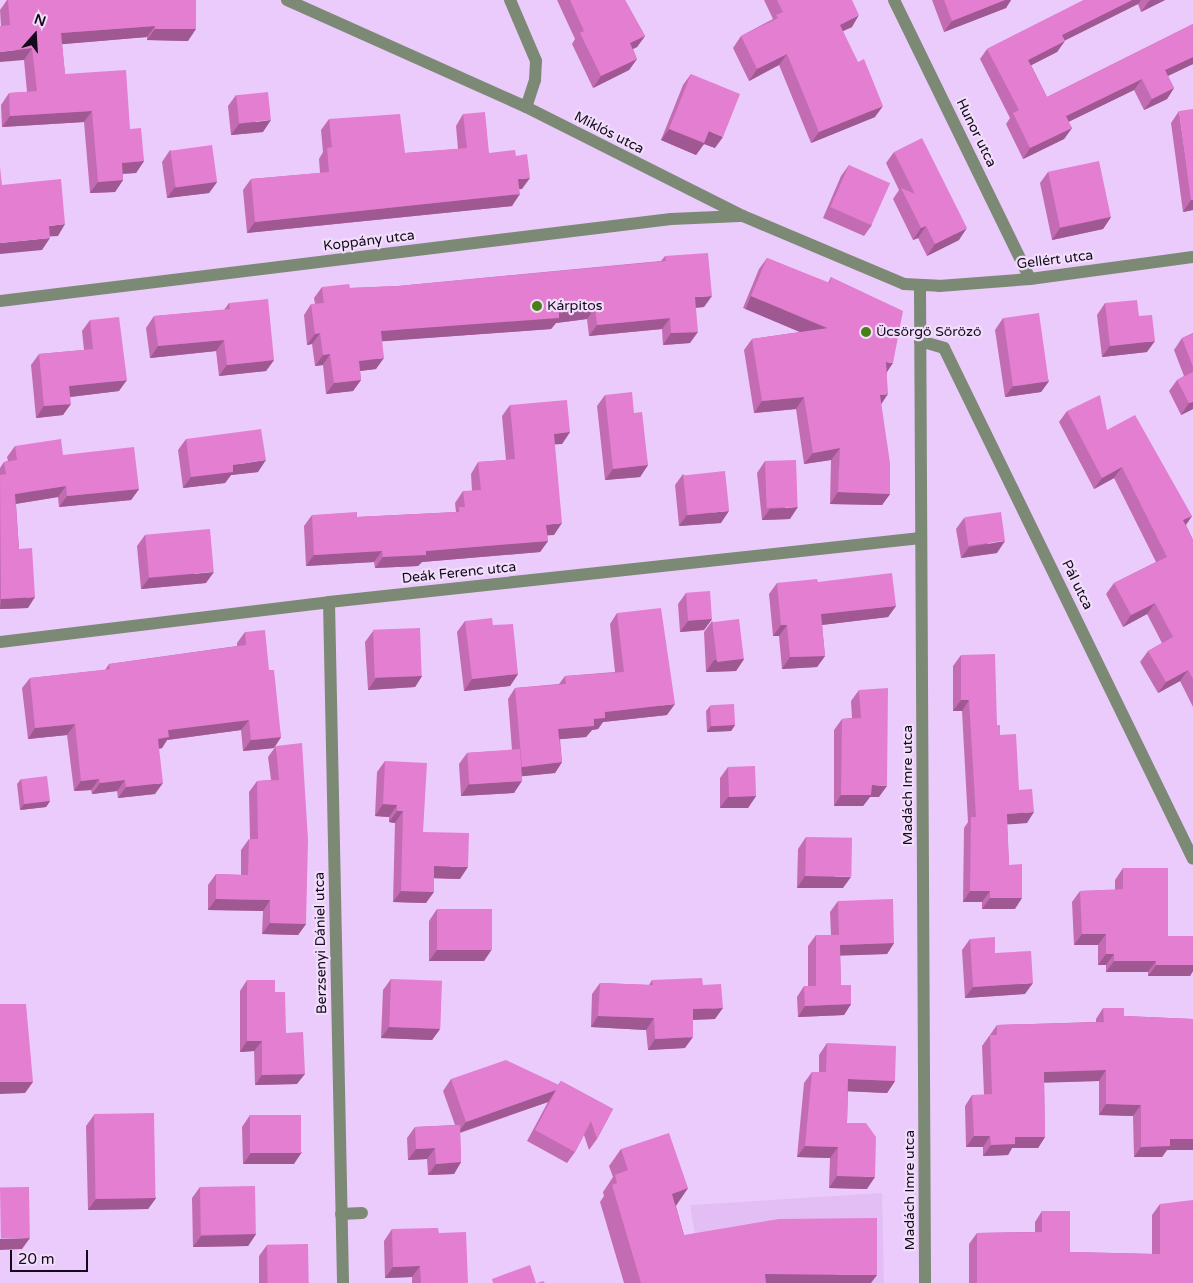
<!DOCTYPE html>
<html>
<head>
<meta charset="utf-8">
<style>
  body { margin:0 }
  #map { position:relative; width:1193px; height:1283px; overflow:hidden; background:#ebcbfb; font-family:"Varela Round",sans-serif }
  div>[style] { position:absolute }
  .built>* { inset:0; background:#e2bef5 }
  .service>* { height:12px; margin:-6px; padding:0 6px; transform-origin:6px; border-radius:6px; background:#7c8975 }
  .minor>* { height:12px; margin:-6px; padding:0 6px; transform-origin:6px; border-radius:6px; background:#7c8975 }
  .wall>* { inset:0; background:#c36cb4 }
  .shaded-wall>* { inset:0; background:#9f5892; transform-origin:0 0 }
  .building>* { inset:0; background:#e37ed1; transform-origin:0 0 }
  .dots>* { width:14px; height:14px; translate:-50% -50%; box-sizing:border-box; border:2px solid #f1defb; border-radius:50% }
  span { translate:-50% -50%; white-space:nowrap; text-align:center; line-height:1.15; -webkit-text-stroke:4.5px #f1defb; paint-order:stroke }
  .street-label { font-size:14px; color:#150a1b }
  .poi-label { font-size:14px; color:#150a1b }
  .left { translate:0 -50%; text-align:left }
  .north { position:absolute; left:10px; top:10px; width:50px; height:50px; -webkit-text-stroke:4px #f1defb; paint-order:stroke; rotate:19deg; font-size:14px; font-weight:700; line-height:20px; text-align:center; color:#150a1b }
  .north::after { content:''; display:block; margin:auto; width:18px; height:22px; background:#150a1b; clip-path:polygon(50% 0,100% 100%,50% 72%,0 100%) }
  .scale { position:absolute; left:10px; top:1250px; width:78px; height:22px; box-sizing:border-box; border:2px solid #150a1b; border-top:0; padding-left:6px; font-size:15px; line-height:18px; white-space:nowrap; color:#150a1b; -webkit-text-stroke:4px #f1defb; paint-order:stroke }
</style>
</head>
<body>
<div id="map">
  <div class="built">
    <i style="clip-path:polygon(882px 1193px,884px 1283px,703px 1283px,690px 1205px)"></i>
  </div>
  <div class="service">
    <i style="left:341px;top:1214px;width:21px;rotate:-3deg"></i>
  </div>
  <div class="minor">
    <i style="left:287px;top:0;width:262px;rotate:24.1deg"></i>
    <i style="left:526px;top:107px;width:243px;rotate:26.7deg"></i>
    <i style="left:743px;top:216px;width:175px;rotate:22.9deg"></i>
    <i style="left:904px;top:284px;width:35px;rotate:3deg"></i>
    <i style="left:939px;top:286px;width:91px;rotate:-4.4deg"></i>
    <i style="left:1030px;top:279px;width:164px;rotate:-7.7deg"></i>
    <i style="left:510px;top:0;width:66px;rotate:66.9deg"></i>
    <i style="left:536px;top:61px;width:19px;rotate:93deg"></i>
    <i style="left:535px;top:80px;width:28px;rotate:108deg"></i>
    <i style="left:894px;top:0;width:310px;rotate:64deg"></i>
    <i style="left:920px;top:286px;width:997px;rotate:89.71deg"></i>
    <i style="left:0;top:301px;width:676px;rotate:-6.97deg"></i>
    <i style="left:671px;top:219px;width:69px;rotate:-2.5deg"></i>
    <i style="left:920px;top:341px;width:25px;rotate:16deg"></i>
    <i style="left:944px;top:348px;width:568px;rotate:64.02deg"></i>
    <i style="left:329px;top:602px;width:681px;rotate:88.82deg"></i>
    <i style="left:0;top:642px;width:331px;rotate:-6.9deg"></i>
    <i style="left:329px;top:602px;width:595px;rotate:-6.17deg"></i>
  </div>
  <div class="wall">
    <i style="clip-path:polygon(7px 0,196px 0,188px 41px,147px 40px,147px 37px,62px 44px,65px 74px,130px 129px,144px 161px,136px 173px,123px 174px,123px 180px,115px 192px,90px 193px,84px 122px,2px 127px,1px 105px,9px 93px,27px 92px,24px 60px,1px 26px,0 10px)"></i>
    <i style="clip-path:polygon(557px 0,625px 0,645px 36px,637px 47px,633px 49px,637px 59px,629px 70px,593px 88px,572px 44px,575px 39px)"></i>
    <i style="clip-path:polygon(764px 0,852px 0,852px 27px,843px 31px,875px 117px,811px 143px,779px 65px,749px 81px,733px 48px,741px 36px,773px 19px)"></i>
    <i style="clip-path:polygon(932px 0,1011px 0,1006px 8px,944px 32px)"></i>
    <i style="clip-path:polygon(1084px 0,1165px 0,1141px 12px,1138px 4px,1065px 40px,1057px 52px,1031px 65px,1047px 97px,1193px 24px,1193px 64px,1168px 76px,1174px 88px,1167px 99px,1144px 110px,1134px 90px,1068px 122px,1072px 128px,1064px 139px,1023px 159px,1006px 124px,1010px 118px,980px 59px,987px 49px)"></i>
    <i style="clip-path:polygon(691px 74px,715px 148px,704px 144px,696px 155px,661px 140px,683px 85px)"></i>
    <i style="clip-path:polygon(236px 95px,263px 132px,231px 135px,228px 106px)"></i>
    <i style="clip-path:polygon(1179px 111px,1193px 210px,1183px 212px,1171px 123px)"></i>
    <i style="clip-path:polygon(463px 114px,489px 153px,522px 189px,519px 189px,512px 206px,247px 233px,243px 190px,251px 179px,320px 173px,319px 159px,323px 152px,321px 130px,329px 119px,405px 153px,458px 149px,456px 126px)"></i>
    <i style="clip-path:polygon(170px 150px,217px 182px,209px 193px,167px 198px,162px 162px)"></i>
    <i style="clip-path:polygon(894px 152px,959px 240px,927px 256px,918px 238px,913px 240px,893px 199px,899px 190px,886px 163px)"></i>
    <i style="clip-path:polygon(849px 165px,872px 225px,864px 236px,823px 218px,841px 176px)"></i>
    <i style="clip-path:polygon(1048px 172px,1111px 217px,1103px 229px,1052px 240px,1040px 183px)"></i>
    <i style="clip-path:polygon(665px 256px,704px 307px,696px 308px,690px 343px,663px 345px,662px 329px,589px 336px,587px 319px,556px 323px,551px 329px,382px 341px,376px 369px,360px 371px,361px 380px,353px 391px,326px 394px,323px 365px,315px 366px,312px 344px,307px 345px,304px 315px,311px 304px,315px 304px,314px 298px,322px 287px,350px 288px,398px 286px,661px 261px)"></i>
    <i style="clip-path:polygon(767px 258px,828px 283px,831px 277px,887px 372px,881px 404px,890px 494px,882px 505px,830px 504px,831px 460px,804px 464px,796px 409px,754px 413px,744px 350px,752px 339px,800px 332px,743px 308px,759px 269px)"></i>
    <i style="clip-path:polygon(229px 303px,274px 360px,266px 371px,219px 376px,216px 351px,150px 358px,146px 328px,154px 316px,224px 310px)"></i>
    <i style="clip-path:polygon(1105px 303px,1139px 316px,1147px 352px,1102px 357px,1097px 315px)"></i>
    <i style="clip-path:polygon(1003px 318px,1049px 381px,1041px 392px,1005px 397px,995px 330px)"></i>
    <i style="clip-path:polygon(90px 320px,119px 391px,70px 397px,63px 415px,36px 418px,31px 365px,39px 354px,84px 350px,82px 331px)"></i>
    <i style="clip-path:polygon(1193px 333px,1193px 409px,1181px 415px,1169px 391px,1177px 380px,1184px 376px,1174px 350px,1182px 338px)"></i>
    <i style="clip-path:polygon(605px 395px,634px 413px,648px 465px,640px 477px,605px 480px,597px 406px)"></i>
    <i style="clip-path:polygon(510px 405px,570px 432px,562px 444px,555px 444px,554px 535px,547px 535px,548px 541px,540px 552px,422px 562px,418px 566px,375px 568px,374px 562px,306px 566px,304px 526px,312px 515px,357px 517px,456px 512px,455px 503px,463px 491px,472px 491px,471px 474px,478px 462px,506px 460px,502px 416px)"></i>
    <i style="clip-path:polygon(1067px 411px,1107px 430px,1192px 516px,1186px 525px,1193px 540px,1193px 707px,1180px 681px,1158px 693px,1140px 662px,1148px 651px,1162px 643px,1147px 614px,1123px 627px,1106px 594px,1114px 583px,1156px 562px,1114px 478px,1094px 489px,1059px 422px)"></i>
    <i style="clip-path:polygon(186px 439px,258px 472px,231px 475px,225px 483px,183px 488px,178px 450px)"></i>
    <i style="clip-path:polygon(15px 446px,63px 455px,139px 489px,131px 500px,59px 507px,58px 497px,16px 504px,19px 549px,28px 608px,0 609px,0 468px,4px 462px,8px 461px,7px 457px)"></i>
    <i style="clip-path:polygon(765px 461px,790px 519px,762px 520px,757px 473px)"></i>
    <i style="clip-path:polygon(683px 474px,721px 523px,679px 526px,675px 485px)"></i>
    <i style="clip-path:polygon(964px 518px,997px 553px,961px 558px,956px 529px)"></i>
    <i style="clip-path:polygon(145px 535px,206px 583px,141px 589px,137px 546px)"></i>
    <i style="clip-path:polygon(818px 582px,896px 606px,888px 617px,822px 625px,825px 656px,817px 667px,782px 669px,779px 636px,773px 636px,769px 594px,777px 583px)"></i>
    <i style="clip-path:polygon(686px 593px,712px 619px,704px 630px,680px 632px,678px 604px)"></i>
    <i style="clip-path:polygon(617px 613px,667px 715px,603px 722px,598px 729px,592px 730px,586px 737px,560px 739px,562px 762px,555px 773px,521px 776px,514px 793px,461px 796px,459px 764px,467px 753px,512px 750px,508px 699px,515px 688px,559px 684px,565px 676px,615px 672px,610px 624px)"></i>
    <i style="clip-path:polygon(465px 621px,493px 625px,518px 674px,510px 686px,464px 691px,457px 632px)"></i>
    <i style="clip-path:polygon(712px 621px,744px 659px,736px 671px,706px 672px,704px 632px)"></i>
    <i style="clip-path:polygon(373px 631px,422px 676px,415px 687px,368px 690px,365px 642px)"></i>
    <i style="clip-path:polygon(245px 632px,269px 670px,281px 737px,274px 748px,243px 751px,241px 730px,167px 740px,162px 748px,159px 749px,155px 794px,118px 798px,117px 791px,92px 794px,91px 790px,74px 791px,67px 735px,28px 739px,22px 688px,30px 678px,105px 670px,109px 664px,237px 646px,237px 643px)"></i>
    <i style="clip-path:polygon(961px 655px,997px 725px,1000px 735px,1019px 790px,1027px 823px,1007px 824px,1009px 865px,1015px 909px,982px 909px,982px 902px,963px 902px,964px 828px,968px 822px,962px 711px,953px 711px,953px 666px)"></i>
    <i style="clip-path:polygon(859px 690px,879px 797px,870px 797px,863px 806px,834px 806px,834px 730px,842px 719px,852px 718px,851px 701px)"></i>
    <i style="clip-path:polygon(710px 706px,735px 725px,731px 731px,707px 732px,706px 711px)"></i>
    <i style="clip-path:polygon(276px 746px,306px 924px,298px 935px,262px 934px,263px 911px,208px 910px,208px 885px,216px 874px,241px 875px,241px 850px,249px 839px,250px 839px,249px 792px,257px 781px,271px 780px,268px 757px)"></i>
    <i style="clip-path:polygon(385px 761px,423px 832px,460px 879px,434px 878px,426px 903px,393px 902px,395px 823px,389px 822px,389px 817px,375px 816px,377px 772px)"></i>
    <i style="clip-path:polygon(728px 767px,756px 796px,748px 808px,720px 808px,720px 778px)"></i>
    <i style="clip-path:polygon(21px 779px,50px 801px,46px 807px,20px 810px,17px 784px)"></i>
    <i style="clip-path:polygon(806px 837px,843px 888px,797px 888px,798px 849px)"></i>
    <i style="clip-path:polygon(1123px 868px,1168px 936px,1193px 936px,1193px 971px,1190px 976px,1148px 976px,1148px 972px,1106px 972px,1106px 965px,1098px 965px,1098px 945px,1074px 945px,1072px 902px,1080px 891px,1115px 890px,1115px 880px)"></i>
    <i style="clip-path:polygon(838px 901px,894px 943px,887px 954px,840px 955px,841px 985px,851px 1004px,844px 1015px,798px 1017px,797px 997px,804px 986px,808px 986px,808px 946px,816px 935px,831px 935px,830px 912px)"></i>
    <i style="clip-path:polygon(437px 909px,492px 949px,484px 961px,429px 961px,429px 921px)"></i>
    <i style="clip-path:polygon(970px 939px,995px 953px,1025px 994px,965px 998px,962px 950px)"></i>
    <i style="clip-path:polygon(391px 979px,440px 1029px,432px 1040px,381px 1038px,383px 990px)"></i>
    <i style="clip-path:polygon(247px 980px,275px 992px,286px 1033px,297px 1084px,255px 1085px,254px 1051px,240px 1052px,240px 991px)"></i>
    <i style="clip-path:polygon(652px 980px,703px 985px,715px 1019px,693px 1020px,685px 1048px,648px 1050px,646px 1030px,591px 1027px,592px 994px,600px 983px,649px 985px)"></i>
    <i style="clip-path:polygon(1103px 1008px,1124px 1016px,1193px 1019px,1193px 1150px,1167px 1150px,1162px 1157px,1134px 1157px,1133px 1116px,1099px 1115px,1099px 1081px,1044px 1082px,1045px 1137px,1038px 1148px,1012px 1148px,1008px 1155px,983px 1156px,983px 1147px,966px 1147px,965px 1106px,972px 1095px,984px 1095px,982px 1046px,997px 1025px,1096px 1022px,1096px 1019px)"></i>
    <i style="clip-path:polygon(827px 1043px,895px 1081px,887px 1093px,848px 1091px,847px 1123px,867px 1189px,829px 1188px,830px 1158px,797px 1157px,804px 1083px,812px 1072px,819px 1072px,819px 1055px)"></i>
    <i style="clip-path:polygon(451px 1079px,558px 1085px,561px 1081px,613px 1109px,597px 1139px,589px 1150px,584px 1135px,575px 1152px,567px 1163px,527px 1141px,548px 1102px,460px 1133px,461px 1162px,454px 1174px,428px 1175px,427px 1159px,408px 1160px,407px 1138px,415px 1127px,455px 1125px,443px 1091px)"></i>
    <i style="clip-path:polygon(94px 1115px,156px 1198px,148px 1209px,88px 1210px,86px 1126px)"></i>
    <i style="clip-path:polygon(250px 1115px,294px 1164px,243px 1164px,242px 1127px)"></i>
    <i style="clip-path:polygon(621px 1149px,688px 1188px,676px 1206px,684px 1235px,871px 1283px,624px 1283px,600px 1202px,604px 1196px,603px 1192px,613px 1177px,609px 1166px)"></i>
    <i style="clip-path:polygon(200px 1187px,256px 1234px,248px 1246px,193px 1247px,192px 1198px)"></i>
    <i style="clip-path:polygon(1160px 1204px,1193px 1283px,969px 1283px,969px 1244px,977px 1233px,1035px 1232px,1035px 1222px,1042px 1211px,1070px 1252px,1152px 1254px,1152px 1215px)"></i>
    <i style="clip-path:polygon(392px 1229px,439px 1233px,467px 1283px,412px 1283px,412px 1277px,385px 1278px,384px 1241px)"></i>
    <i style="clip-path:polygon(267px 1245px,309px 1283px,259px 1283px,259px 1256px)"></i>
  </div>
  <div class="shaded-wall">
    <i style="clip-path:polygon(1005px 0,1011px 0,1006px 8px,944px 32px,952px 21px)"></i>
    <i style="clip-path:polygon(1132px 0,1141px 0,1138px 4px,1054px 46px,1062px 35px)"></i>
    <i style="clip-path:polygon(1151px 0,1165px 0,1141px 12px,1149px 1px)"></i>
    <i style="clip-path:polygon(859px 15px,852px 27px,832px 36px,840px 25px)"></i>
    <i style="clip-path:polygon(155px 26px,147px 37px,53px 45px,61px 33px)"></i>
    <i style="clip-path:polygon(155px 29px,196px 29px,188px 41px,147px 40px)"></i>
    <i style="clip-path:polygon(645px 36px,637px 47px,622px 54px,630px 43px)"></i>
    <i style="clip-path:polygon(1065px 41px,1057px 52px,1020px 71px,1028px 60px)"></i>
    <i style="clip-path:polygon(32px 48px,24px 60px,0 62px,0 52px)"></i>
    <i style="clip-path:polygon(787px 54px,779px 65px,749px 81px,757px 69px)"></i>
    <i style="clip-path:polygon(1193px 57px,1193px 64px,1157px 81px,1165px 70px)"></i>
    <i style="clip-path:polygon(637px 59px,629px 70px,593px 88px,601px 76px)"></i>
    <i style="clip-path:polygon(1142px 79px,1134px 90px,1058px 127px,1066px 116px)"></i>
    <i style="clip-path:polygon(1174px 88px,1167px 99px,1144px 110px,1152px 99px)"></i>
    <i style="clip-path:polygon(883px 106px,875px 117px,811px 143px,819px 132px)"></i>
    <i style="clip-path:polygon(92px 111px,84px 122px,2px 127px,10px 116px)"></i>
    <i style="clip-path:polygon(271px 120px,263px 132px,231px 135px,239px 124px)"></i>
    <i style="clip-path:polygon(1072px 128px,1064px 139px,1023px 159px,1030px 148px)"></i>
    <i style="clip-path:polygon(669px 129px,709px 131px,723px 137px,715px 148px,704px 144px,696px 155px,661px 140px)"></i>
    <i style="clip-path:polygon(144px 161px,136px 173px,114px 174px,122px 163px)"></i>
    <i style="clip-path:polygon(530px 178px,522px 189px,510px 190px,518px 179px)"></i>
    <i style="clip-path:polygon(123px 180px,115px 192px,90px 193px,98px 182px)"></i>
    <i style="clip-path:polygon(217px 182px,209px 193px,167px 198px,175px 187px)"></i>
    <i style="clip-path:polygon(520px 194px,512px 206px,247px 233px,255px 222px)"></i>
    <i style="clip-path:polygon(1191px 200px,1193px 200px,1193px 210px,1183px 212px)"></i>
    <i style="clip-path:polygon(1111px 217px,1103px 229px,1052px 240px,1060px 228px)"></i>
    <i style="clip-path:polygon(65px 224px,58px 236px,41px 237px,49px 226px)"></i>
    <i style="clip-path:polygon(926px 226px,918px 238px,913px 240px,921px 228px)"></i>
    <i style="clip-path:polygon(967px 228px,959px 240px,927px 256px,935px 244px)"></i>
    <i style="clip-path:polygon(50px 238px,42px 250px,0 254px,0 243px)"></i>
    <i style="clip-path:polygon(712px 296px,704px 307px,688px 308px,695px 297px)"></i>
    <i style="left:751px;top:296px;width:83px;height:14px;rotate:23deg"></i>
    <i style="clip-path:polygon(595px 308px,587px 319px,556px 323px,551px 329px,373px 342px,381px 331px)"></i>
    <i style="clip-path:polygon(670px 318px,662px 329px,589px 336px,597px 325px)"></i>
    <i style="clip-path:polygon(698px 332px,690px 343px,663px 345px,671px 333px)"></i>
    <i style="clip-path:polygon(320px 333px,312px 344px,307px 345px,315px 334px)"></i>
    <i style="clip-path:polygon(224px 340px,216px 351px,150px 358px,158px 346px)"></i>
    <i style="clip-path:polygon(1155px 341px,1147px 352px,1102px 357px,1110px 346px)"></i>
    <i style="clip-path:polygon(330px 354px,323px 365px,315px 366px,323px 355px)"></i>
    <i style="clip-path:polygon(384px 358px,376px 369px,351px 372px,359px 361px)"></i>
    <i style="clip-path:polygon(274px 360px,266px 371px,219px 376px,227px 365px)"></i>
    <i style="clip-path:polygon(886px 362px,893px 363px,885px 375px)"></i>
    <i style="clip-path:polygon(127px 380px,119px 391px,61px 398px,69px 386px)"></i>
    <i style="clip-path:polygon(361px 380px,353px 391px,326px 394px,334px 383px)"></i>
    <i style="clip-path:polygon(1049px 381px,1041px 392px,1005px 397px,1013px 386px)"></i>
    <i style="clip-path:polygon(888px 394px,880px 406px,880px 395px)"></i>
    <i style="clip-path:polygon(804px 397px,796px 409px,754px 413px,762px 401px)"></i>
    <i style="clip-path:polygon(1193px 402px,1193px 409px,1181px 415px,1189px 403px)"></i>
    <i style="clip-path:polygon(71px 404px,63px 415px,36px 418px,44px 406px)"></i>
    <i style="clip-path:polygon(570px 432px,562px 444px,546px 445px,554px 434px)"></i>
    <i style="clip-path:polygon(840px 448px,831px 460px,804px 464px,813px 453px)"></i>
    <i style="clip-path:polygon(266px 460px,258px 472px,231px 475px,225px 483px,183px 488px,191px 477px,233px 465px)"></i>
    <i style="clip-path:polygon(648px 465px,640px 477px,605px 480px,613px 469px)"></i>
    <i style="clip-path:polygon(1122px 467px,1114px 478px,1094px 489px,1102px 478px)"></i>
    <i style="clip-path:polygon(66px 486px,58px 497px,8px 505px,15px 494px)"></i>
    <i style="clip-path:polygon(139px 489px,131px 500px,59px 507px,67px 496px)"></i>
    <i style="clip-path:polygon(838px 492px,890px 494px,882px 505px,830px 504px)"></i>
    <i style="clip-path:polygon(798px 507px,790px 519px,762px 520px,770px 509px)"></i>
    <i style="clip-path:polygon(729px 511px,721px 523px,679px 526px,687px 515px)"></i>
    <i style="clip-path:polygon(1192px 516px,1184px 527px,1183px 520px)"></i>
    <i style="clip-path:polygon(562px 523px,554px 535px,538px 536px,546px 525px)"></i>
    <i style="clip-path:polygon(548px 541px,540px 552px,422px 562px,418px 566px,375px 568px,383px 557px,426px 551px)"></i>
    <i style="clip-path:polygon(1005px 541px,997px 553px,961px 558px,969px 547px)"></i>
    <i style="clip-path:polygon(382px 551px,374px 562px,306px 566px,314px 555px)"></i>
    <i style="clip-path:polygon(214px 572px,206px 583px,141px 589px,149px 578px)"></i>
    <i style="clip-path:polygon(35px 597px,28px 608px,0 609px,1px 599px)"></i>
    <i style="clip-path:polygon(1155px 603px,1147px 614px,1123px 627px,1131px 615px)"></i>
    <i style="clip-path:polygon(896px 606px,888px 617px,813px 626px,821px 614px)"></i>
    <i style="clip-path:polygon(712px 619px,704px 630px,680px 632px,688px 621px)"></i>
    <i style="clip-path:polygon(781px 625px,787px 625px,779px 636px,773px 636px)"></i>
    <i style="clip-path:polygon(825px 656px,817px 667px,782px 669px,790px 657px)"></i>
    <i style="clip-path:polygon(744px 659px,736px 671px,706px 672px,714px 660px)"></i>
    <i style="clip-path:polygon(1188px 670px,1180px 681px,1158px 693px,1166px 682px)"></i>
    <i style="clip-path:polygon(518px 674px,510px 686px,464px 691px,472px 679px)"></i>
    <i style="clip-path:polygon(422px 676px,415px 687px,368px 690px,376px 678px)"></i>
    <i style="clip-path:polygon(961px 700px,969px 700px,962px 711px,953px 711px)"></i>
    <i style="clip-path:polygon(675px 704px,667px 715px,603px 722px,598px 729px,592px 730px,586px 737px,551px 740px,558px 729px,594px 719px,605px 712px)"></i>
    <i style="clip-path:polygon(249px 720px,241px 730px,167px 740px,162px 748px,150px 750px,158px 739px,168px 730px)"></i>
    <i style="clip-path:polygon(75px 724px,67px 735px,28px 739px,35px 728px)"></i>
    <i style="clip-path:polygon(735px 725px,731px 731px,707px 732px,711px 726px)"></i>
    <i style="clip-path:polygon(281px 737px,274px 748px,243px 751px,251px 740px)"></i>
    <i style="clip-path:polygon(562px 762px,555px 773px,515px 777px,522px 767px)"></i>
    <i style="clip-path:polygon(99px 779px,91px 790px,74px 791px,81px 781px)"></i>
    <i style="clip-path:polygon(125px 780px,117px 791px,92px 794px,100px 783px)"></i>
    <i style="clip-path:polygon(522px 781px,514px 793px,461px 796px,469px 784px)"></i>
    <i style="clip-path:polygon(163px 783px,155px 794px,118px 798px,126px 787px)"></i>
    <i style="clip-path:polygon(872px 785px,887px 786px,879px 797px,870px 797px,863px 806px,834px 806px,841px 795px)"></i>
    <i style="clip-path:polygon(756px 796px,748px 808px,720px 808px,728px 797px)"></i>
    <i style="clip-path:polygon(50px 801px,46px 807px,20px 810px,24px 804px)"></i>
    <i style="clip-path:polygon(383px 804px,397px 805px,389px 817px,375px 816px)"></i>
    <i style="clip-path:polygon(397px 811px,403px 811px,395px 823px,389px 822px)"></i>
    <i style="clip-path:polygon(1034px 812px,1027px 823px,999px 825px,1007px 814px)"></i>
    <i style="clip-path:polygon(434px 866px,468px 867px,460px 879px,426px 878px)"></i>
    <i style="clip-path:polygon(805px 876px,851px 877px,843px 888px,797px 888px)"></i>
    <i style="clip-path:polygon(401px 891px,434px 892px,426px 903px,393px 902px)"></i>
    <i style="clip-path:polygon(970px 891px,990px 891px,982px 902px,963px 902px)"></i>
    <i style="clip-path:polygon(990px 898px,1022px 898px,1015px 909px,982px 909px)"></i>
    <i style="clip-path:polygon(216px 899px,270px 900px,263px 911px,208px 910px)"></i>
    <i style="clip-path:polygon(270px 923px,306px 924px,298px 935px,262px 934px)"></i>
    <i style="clip-path:polygon(1082px 934px,1106px 934px,1098px 945px,1074px 945px)"></i>
    <i style="clip-path:polygon(894px 943px,887px 954px,832px 956px,840px 945px)"></i>
    <i style="clip-path:polygon(492px 949px,484px 961px,429px 961px,437px 950px)"></i>
    <i style="clip-path:polygon(1106px 954px,1114px 954px,1106px 965px,1098px 965px)"></i>
    <i style="clip-path:polygon(1114px 961px,1156px 961px,1148px 972px,1106px 972px)"></i>
    <i style="clip-path:polygon(1156px 965px,1193px 965px,1193px 971px,1190px 976px,1148px 976px)"></i>
    <i style="clip-path:polygon(1033px 983px,1025px 994px,965px 998px,973px 987px)"></i>
    <i style="clip-path:polygon(851px 1004px,844px 1015px,798px 1017px,805px 1006px)"></i>
    <i style="clip-path:polygon(723px 1008px,715px 1019px,685px 1020px,693px 1009px)"></i>
    <i style="clip-path:polygon(598px 1016px,654px 1018px,646px 1030px,591px 1027px)"></i>
    <i style="clip-path:polygon(389px 1027px,440px 1029px,432px 1040px,381px 1038px)"></i>
    <i style="clip-path:polygon(693px 1037px,685px 1048px,648px 1050px,655px 1039px)"></i>
    <i style="clip-path:polygon(247px 1041px,262px 1041px,254px 1051px,240px 1052px)"></i>
    <i style="clip-path:polygon(1106px 1070px,1099px 1081px,1036px 1083px,1044px 1072px)"></i>
    <i style="clip-path:polygon(305px 1074px,297px 1084px,255px 1085px,262px 1075px)"></i>
    <i style="clip-path:polygon(848px 1079px,895px 1081px,887px 1093px,840px 1091px)"></i>
    <i style="clip-path:polygon(0 1082px,33px 1082px,25px 1093px,0 1094px)"></i>
    <i style="clip-path:polygon(556px 1090px,548px 1102px,458px 1133px,466px 1122px)"></i>
    <i style="clip-path:polygon(1106px 1104px,1141px 1105px,1133px 1116px,1099px 1115px)"></i>
    <i style="clip-path:polygon(974px 1136px,990px 1136px,983px 1147px,966px 1147px)"></i>
    <i style="clip-path:polygon(1015px 1137px,1045px 1137px,1038px 1148px,1012px 1148px,1008px 1155px,983px 1156px,991px 1145px)"></i>
    <i style="clip-path:polygon(1170px 1139px,1193px 1139px,1193px 1150px,1167px 1150px,1162px 1157px,1134px 1157px,1141px 1147px)"></i>
    <i style="clip-path:polygon(805px 1146px,838px 1147px,830px 1158px,797px 1157px)"></i>
    <i style="clip-path:polygon(435px 1148px,427px 1159px,408px 1160px,416px 1149px)"></i>
    <i style="clip-path:polygon(302px 1152px,294px 1164px,243px 1164px,251px 1153px)"></i>
    <i style="clip-path:polygon(461px 1162px,454px 1174px,428px 1175px,436px 1164px)"></i>
    <i style="clip-path:polygon(837px 1176px,875px 1177px,867px 1189px,829px 1188px)"></i>
    <i style="clip-path:polygon(688px 1188px,676px 1205px,660px 1211px,672px 1194px)"></i>
    <i style="clip-path:polygon(156px 1198px,148px 1209px,88px 1210px,96px 1199px)"></i>
    <i style="clip-path:polygon(256px 1234px,248px 1246px,193px 1247px,201px 1236px)"></i>
    <i style="clip-path:polygon(30px 1238px,22px 1249px,0 1250px,0 1239px)"></i>
    <i style="clip-path:polygon(420px 1266px,412px 1277px,385px 1278px,393px 1267px)"></i>
    <i style="clip-path:polygon(765px 1274px,877px 1275px,871px 1283px,759px 1283px)"></i>
  </div>
  <div class="building">
    <i style="clip-path:polygon(8px 0,196px 0,196px 29px,155px 29px,155px 26px,61px 33px,65px 74px,126px 70px,130px 129px,141px 128px,144px 161px,122px 163px,123px 180px,98px 182px,92px 111px,10px 116px,9px 93px,37px 91px,32px 48px,0 52px,0 26px,10px 25px)"></i>
    <i style="clip-path:polygon(570px 0,625px 0,645px 36px,630px 43px,637px 59px,601px 76px,580px 33px,584px 31px)"></i>
    <i style="clip-path:polygon(777px 0,852px 0,859px 15px,840px 25px,858px 62px,864px 59px,883px 106px,819px 132px,787px 54px,757px 69px,741px 36px,778px 18px,776px 15px,783px 12px)"></i>
    <i style="clip-path:polygon(944px 0,1005px 0,952px 21px)"></i>
    <i style="clip-path:polygon(1084px 0,1132px 0,1062px 35px,1065px 41px,1028px 60px,1047px 97px,1193px 24px,1193px 57px,1165px 70px,1174px 88px,1152px 99px,1142px 79px,1066px 116px,1072px 128px,1030px 148px,1013px 113px,1019px 110px,987px 49px)"></i>
    <i style="clip-path:polygon(691px 74px,740px 94px,723px 137px,709px 131px,704px 143px,669px 129px)"></i>
    <i style="left:268px;top:92px;width:28px;height:32px;rotate:84deg"></i>
    <i style="clip-path:polygon(1193px 109px,1193px 200px,1191px 200px,1179px 111px)"></i>
    <i style="clip-path:polygon(485px 112px,489px 153px,515px 150px,516px 156px,527px 154px,530px 178px,518px 179px,520px 194px,255px 222px,251px 179px,329px 172px,327px 148px,332px 147px,329px 119px,400px 114px,405px 153px,467px 148px,463px 114px)"></i>
    <i style="clip-path:polygon(922px 138px,967px 228px,935px 244px,926px 226px,921px 228px,901px 188px,915px 194px,894px 152px)"></i>
    <i style="left:212px;top:145px;width:37px;height:42px;rotate:82deg"></i>
    <i style="left:1099px;top:161px;width:57px;height:52px;rotate:78deg"></i>
    <i style="left:849px;top:165px;width:45px;height:46px;rotate:24deg"></i>
    <i style="clip-path:polygon(0 167px,2px 185px,61px 179px,65px 224px,49px 226px,50px 238px,0 243px)"></i>
    <i style="clip-path:polygon(708px 253px,712px 296px,695px 297px,698px 332px,671px 333px,670px 318px,597px 325px,595px 308px,559px 312px,559px 318px,381px 331px,384px 358px,359px 361px,361px 380px,334px 383px,330px 354px,323px 355px,320px 333px,315px 334px,311px 304px,324px 303px,322px 287px,349px 284px,350px 288px,398px 286px,666px 261px,665px 256px)"></i>
    <i style="clip-path:polygon(767px 258px,830px 283px,831px 277px,903px 311px,893px 363px,886px 362px,888px 394px,880px 395px,890px 463px,890px 494px,838px 492px,840px 448px,813px 453px,804px 397px,762px 401px,752px 339px,828px 328px,751px 296px)"></i>
    <i style="clip-path:polygon(268px 299px,274px 360px,227px 365px,224px 340px,158px 346px,154px 316px,230px 309px,229px 303px)"></i>
    <i style="clip-path:polygon(1137px 300px,1139px 316px,1152px 315px,1155px 341px,1110px 346px,1105px 303px)"></i>
    <i style="left:1039px;top:313px;width:69px;height:36px;rotate:82deg"></i>
    <i style="clip-path:polygon(119px 317px,127px 380px,69px 386px,71px 404px,44px 406px,39px 354px,93px 349px,90px 320px)"></i>
    <i style="clip-path:polygon(1193px 334px,1193px 367px,1182px 338px)"></i>
    <i style="clip-path:polygon(1193px 372px,1193px 402px,1189px 403px,1177px 380px)"></i>
    <i style="clip-path:polygon(632px 392px,634px 413px,642px 412px,648px 465px,613px 469px,605px 395px)"></i>
    <i style="clip-path:polygon(1100px 395px,1107px 430px,1135px 415px,1192px 516px,1183px 520px,1193px 540px,1193px 679px,1188px 670px,1166px 682px,1148px 651px,1173px 637px,1155px 603px,1131px 615px,1114px 583px,1167px 557px,1122px 467px,1102px 478px,1067px 411px)"></i>
    <i style="clip-path:polygon(567px 400px,570px 432px,554px 434px,562px 523px,546px 525px,548px 541px,426px 551px,426px 555px,383px 557px,382px 551px,314px 555px,312px 515px,357px 512px,357px 517px,459px 512px,459px 507px,465px 507px,463px 491px,481px 490px,478px 462px,515px 459px,510px 405px)"></i>
    <i style="clip-path:polygon(261px 429px,266px 460px,233px 465px,233px 472px,191px 477px,186px 439px)"></i>
    <i style="clip-path:polygon(61px 439px,63px 455px,134px 447px,139px 489px,67px 496px,66px 486px,15px 494px,19px 549px,32px 548px,35px 597px,1px 599px,0 475px,6px 474px,4px 462px,17px 460px,15px 446px)"></i>
    <i style="left:796px;top:460px;width:47px;height:31px;rotate:88deg"></i>
    <i style="left:725px;top:471px;width:40px;height:42px;rotate:84deg"></i>
    <i style="left:1001px;top:512px;width:29px;height:37px;rotate:82deg"></i>
    <i style="left:210px;top:529px;width:43px;height:65px;rotate:85deg"></i>
    <i style="clip-path:polygon(892px 573px,896px 606px,821px 614px,825px 656px,790px 657px,787px 625px,781px 625px,777px 583px,817px 579px,818px 582px)"></i>
    <i style="left:710px;top:591px;width:28px;height:24px;rotate:86deg"></i>
    <i style="clip-path:polygon(661px 608px,675px 704px,605px 712px,605px 718px,594px 719px,594px 726px,558px 729px,562px 762px,522px 767px,515px 688px,566px 684px,565px 676px,624px 672px,617px 613px)"></i>
    <i style="clip-path:polygon(492px 618px,493px 625px,513px 624px,518px 674px,472px 679px,465px 621px)"></i>
    <i style="left:739px;top:619px;width:40px;height:27px;rotate:83deg"></i>
    <i style="left:420px;top:628px;width:48px;height:47px;rotate:88deg"></i>
    <i style="clip-path:polygon(265px 630px,269px 670px,274px 670px,281px 737px,251px 740px,249px 720px,168px 730px,169px 737px,158px 739px,163px 783px,126px 787px,125px 780px,100px 783px,99px 779px,81px 781px,75px 724px,35px 728px,30px 678px,110px 669px,109px 664px,246px 645px,245px 632px)"></i>
    <i style="clip-path:polygon(995px 654px,997px 725px,1000px 725px,1000px 735px,1016px 734px,1019px 790px,1032px 789px,1034px 812px,1007px 814px,1009px 865px,1022px 864px,1022px 898px,990px 898px,990px 891px,970px 891px,971px 817px,976px 817px,969px 700px,961px 700px,961px 655px)"></i>
    <i style="clip-path:polygon(888px 688px,887px 786px,872px 785px,871px 795px,841px 795px,842px 719px,861px 718px,859px 690px)"></i>
    <i style="left:734px;top:704px;width:21px;height:24px;rotate:87deg"></i>
    <i style="clip-path:polygon(302px 743px,308px 840px,306px 924px,270px 923px,270px 900px,216px 899px,216px 874px,248px 875px,249px 839px,258px 839px,257px 781px,279px 780px,276px 746px)"></i>
    <i style="left:520px;top:749px;width:32px;height:53px;rotate:86deg"></i>
    <i style="clip-path:polygon(385px 761px,427px 763px,423px 832px,469px 833px,468px 867px,434px 866px,434px 892px,401px 891px,403px 811px,397px 811px,397px 805px,383px 804px)"></i>
    <i style="left:755px;top:766px;width:30px;height:27px;rotate:88deg"></i>
    <i style="left:47px;top:776px;width:25px;height:26px;rotate:83deg"></i>
    <i style="left:806px;top:837px;width:46px;height:39px;rotate:1deg"></i>
    <i style="clip-path:polygon(1123px 868px,1168px 868px,1168px 936px,1193px 936px,1193px 965px,1156px 965px,1156px 961px,1114px 961px,1114px 954px,1106px 954px,1106px 934px,1082px 934px,1080px 891px,1123px 889px)"></i>
    <i style="clip-path:polygon(893px 899px,894px 943px,840px 945px,841px 985px,851px 985px,851px 1004px,805px 1006px,804px 986px,816px 986px,816px 935px,839px 935px,838px 901px)"></i>
    <i style="left:437px;top:909px;width:55px;height:41px"></i>
    <i style="clip-path:polygon(995px 937px,995px 953px,1031px 951px,1033px 983px,973px 987px,970px 939px)"></i>
    <i style="clip-path:polygon(702px 978px,703px 985px,721px 984px,723px 1008px,693px 1009px,693px 1037px,655px 1039px,654px 1018px,598px 1016px,600px 983px,653px 985px,652px 980px)"></i>
    <i style="left:391px;top:979px;width:51px;height:48px;rotate:2deg"></i>
    <i style="clip-path:polygon(247px 980px,275px 980px,275px 992px,285px 992px,286px 1033px,303px 1032px,305px 1074px,262px 1075px,262px 1041px,247px 1041px)"></i>
    <i style="clip-path:polygon(0 1004px,26px 1004px,33px 1082px,0 1082px)"></i>
    <i style="clip-path:polygon(1103px 1008px,1124px 1008px,1124px 1016px,1193px 1019px,1193px 1139px,1170px 1139px,1170px 1146px,1141px 1147px,1141px 1105px,1106px 1104px,1106px 1070px,1044px 1072px,1045px 1137px,1015px 1137px,1015px 1144px,991px 1145px,990px 1136px,974px 1136px,972px 1095px,992px 1094px,990px 1035px,997px 1035px,997px 1025px,1104px 1022px)"></i>
    <i style="clip-path:polygon(827px 1043px,896px 1046px,895px 1081px,848px 1079px,847px 1123px,866px 1123px,876px 1137px,875px 1177px,837px 1176px,838px 1147px,805px 1146px,812px 1072px,826px 1072px)"></i>
    <i style="clip-path:polygon(506px 1060px,559px 1085px,561px 1081px,613px 1109px,597px 1139px,591px 1121px,575px 1152px,535px 1130px,556px 1090px,466px 1122px,451px 1079px)"></i>
    <i style="left:154px;top:1113px;width:85px;height:60px;rotate:89deg"></i>
    <i style="left:250px;top:1115px;width:51px;height:38px"></i>
    <i style="clip-path:polygon(460px 1125px,461px 1162px,436px 1164px,435px 1148px,416px 1149px,415px 1127px)"></i>
    <i style="clip-path:polygon(669px 1133px,688px 1188px,672px 1194px,684px 1235px,779px 1219px,877px 1218px,877px 1275px,765px 1274px,766px 1283px,641px 1283px,612px 1185px,617px 1183px,615px 1175px,628px 1170px,621px 1149px)"></i>
    <i style="left:255px;top:1186px;width:48px;height:55px;rotate:89deg"></i>
    <i style="left:29px;top:1187px;width:51px;height:29px;rotate:89deg"></i>
    <i style="clip-path:polygon(1193px 1200px,1193px 1283px,977px 1283px,977px 1233px,1042px 1232px,1042px 1211px,1070px 1211px,1070px 1252px,1160px 1254px,1160px 1204px)"></i>
    <i style="clip-path:polygon(438px 1228px,439px 1233px,466px 1232px,468px 1283px,421px 1283px,420px 1266px,393px 1267px,392px 1229px)"></i>
    <i style="left:308px;top:1244px;width:39px;height:41px;rotate:89deg"></i>
    <i style="clip-path:polygon(530px 1265px,536px 1283px,493px 1283px,492px 1279px)"></i>
    <i style="clip-path:polygon(543px 1281px,545px 1283px,537px 1283px)"></i>
  </div>
  <div class="dots">
    <i style="left:537px;top:306px;background:#487f17"></i>
    <i style="left:866px;top:332px;background:#487f17"></i>
  </div>
  <div class="street-label">
    <span style="left:609px;top:133px;rotate:27deg">Miklós utca</span>
    <span style="left:976px;top:133px;rotate:64deg">Hunor utca</span>
    <span style="left:369px;top:241px;rotate:-7deg">Koppány utca</span>
    <span style="left:1055px;top:260px;rotate:-7deg">Gellért utca</span>
    <span style="left:459px;top:573px;rotate:-6deg">Deák Ferenc utca</span>
    <span style="left:1077px;top:585px;rotate:64deg">Pál utca</span>
    <span style="left:908px;top:785px;rotate:-90deg">Madách Imre utca</span>
    <span style="left:321px;top:943px;rotate:-91deg">Berzsenyi Dániel utca</span>
    <span style="left:910px;top:1190px;rotate:-90deg">Madách Imre utca</span>
  </div>
  <div class="poi-label">
    <span class="left" style="left:547px;top:306px">Kárpitos</span>
    <span class="left" style="left:876px;top:332px">Ücsörgő Söröző</span>
  </div>
  <div class="north">N</div>
  <div class="scale">20 m</div>
</div>
</body>
</html>
